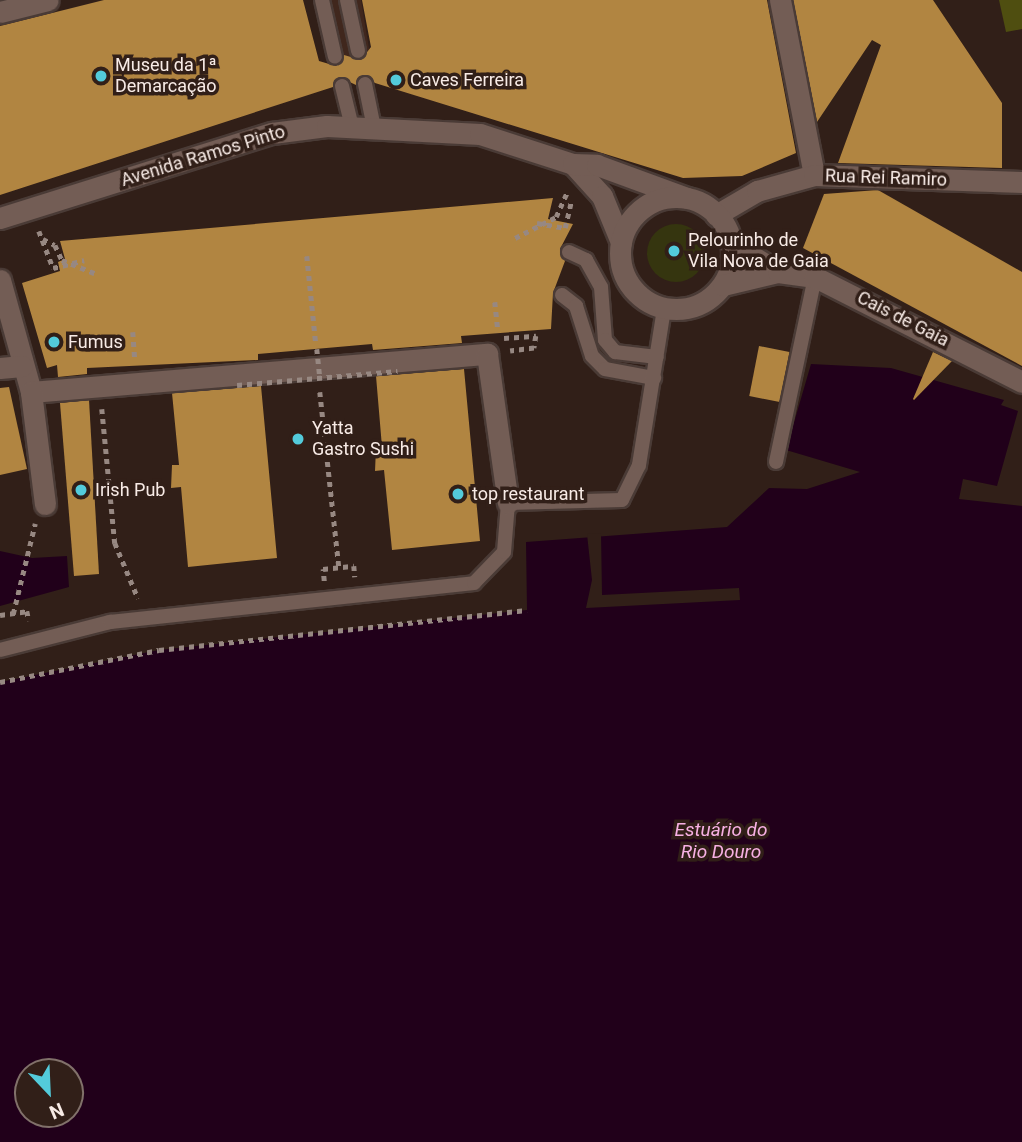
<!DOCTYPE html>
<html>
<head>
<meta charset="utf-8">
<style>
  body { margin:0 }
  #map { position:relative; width:1022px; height:1142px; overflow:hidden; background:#311f18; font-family:Roboto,sans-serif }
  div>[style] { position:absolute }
  .built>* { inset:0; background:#40271d }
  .green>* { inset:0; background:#35350f }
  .round { border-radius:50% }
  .forest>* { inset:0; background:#4f4e10 }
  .water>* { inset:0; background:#21001a }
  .pier>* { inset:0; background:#311f18 }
  .building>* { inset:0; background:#b18541; transform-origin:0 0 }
  .path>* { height:4.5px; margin-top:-2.25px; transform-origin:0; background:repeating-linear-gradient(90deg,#978882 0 5px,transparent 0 10px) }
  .roads { filter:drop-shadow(2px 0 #4a3b36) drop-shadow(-2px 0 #4a3b36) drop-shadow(0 2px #4a3b36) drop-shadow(0 -2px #4a3b36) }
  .service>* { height:14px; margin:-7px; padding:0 7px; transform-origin:7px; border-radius:7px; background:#735d55 }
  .pedestrian>* { height:21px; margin:-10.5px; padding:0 10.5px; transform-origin:10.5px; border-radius:10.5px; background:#735d55 }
  .minor>* { height:21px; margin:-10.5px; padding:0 10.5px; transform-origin:10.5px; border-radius:10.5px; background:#735d55 }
  .tertiary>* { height:21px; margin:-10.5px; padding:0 10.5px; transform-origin:10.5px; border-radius:10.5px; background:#735d55 }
  .secondary>* { height:21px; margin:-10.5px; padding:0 10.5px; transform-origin:10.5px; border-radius:10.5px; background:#735d55 }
  .secondary>.ring { margin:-10.5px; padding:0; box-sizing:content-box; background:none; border:21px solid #735d55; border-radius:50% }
  .path-bridge>* { height:4.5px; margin-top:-2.25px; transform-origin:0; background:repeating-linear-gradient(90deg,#978882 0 5px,transparent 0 10px) }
  .dots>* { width:19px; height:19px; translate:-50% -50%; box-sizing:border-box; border:4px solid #311f18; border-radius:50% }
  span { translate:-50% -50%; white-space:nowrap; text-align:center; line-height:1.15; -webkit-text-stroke:7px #311f18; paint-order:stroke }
  .poi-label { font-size:18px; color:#f8ebe6 }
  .left { translate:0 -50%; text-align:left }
  .street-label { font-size:18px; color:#f8ebe6 }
  .water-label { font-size:19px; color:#f7b0e3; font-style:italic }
  .north { position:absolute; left:14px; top:1058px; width:70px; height:70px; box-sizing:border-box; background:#311f18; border:2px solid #81716a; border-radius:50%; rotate:157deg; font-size:19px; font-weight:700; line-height:28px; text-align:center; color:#f8ebe6 }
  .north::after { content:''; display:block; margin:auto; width:24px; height:32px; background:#53cbdb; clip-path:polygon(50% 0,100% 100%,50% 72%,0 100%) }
</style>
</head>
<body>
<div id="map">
  <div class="built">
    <i style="clip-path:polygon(314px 0,361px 0,374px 79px,336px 85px)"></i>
  </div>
  <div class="green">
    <i class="round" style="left:647px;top:224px;width:58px;height:58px"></i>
  </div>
  <div class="forest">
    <i style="clip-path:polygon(999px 0,1022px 0,1022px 29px,1006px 32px)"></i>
  </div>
  <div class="water">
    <i style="clip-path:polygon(evenodd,811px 364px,891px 368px,1004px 400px,1001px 405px,1018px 411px,997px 486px,963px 479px,959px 499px,1022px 506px,1022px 1142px,0 1142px,0 682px,159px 650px,527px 610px,526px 542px,727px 527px,769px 488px,807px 489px,860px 472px,786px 450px,811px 364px,28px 1072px,70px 1072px,70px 1114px,28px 1114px,28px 1072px)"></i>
    <i style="clip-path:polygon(0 551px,32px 558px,67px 556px,69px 587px,0 606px)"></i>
  </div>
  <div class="pier">
    <i style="clip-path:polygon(601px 533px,602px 595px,739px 588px,740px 600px,586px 608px,592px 580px,587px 534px)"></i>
  </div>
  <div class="building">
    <i style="clip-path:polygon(104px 0,303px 0,319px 61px,336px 66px,344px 55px,361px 60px,371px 47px,362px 0,767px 0,796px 153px,742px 176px,683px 178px,375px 83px,364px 75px,356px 85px,339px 77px,333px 87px,0 195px,0 26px)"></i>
    <i style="clip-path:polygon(793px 0,933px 0,1002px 103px,1002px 168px,838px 163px,881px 45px,872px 40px,817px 122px)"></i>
    <i style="clip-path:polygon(878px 190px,1022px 272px,1022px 366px,803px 248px,824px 194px)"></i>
    <i style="clip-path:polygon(553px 198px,548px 219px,573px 224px,560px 249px,565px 261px,553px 293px,551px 329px,461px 336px,462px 343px,373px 350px,372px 344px,258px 354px,258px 360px,87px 368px,87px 374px,58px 377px,57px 365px,47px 368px,22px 283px,60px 271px,58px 262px,65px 259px,60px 241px)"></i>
    <i style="left:759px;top:346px;width:31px;height:51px;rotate:11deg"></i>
    <i style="clip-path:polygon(933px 352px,952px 361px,914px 400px,913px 399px)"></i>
    <i style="clip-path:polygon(464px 369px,480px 541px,392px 550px,384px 470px,375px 471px,376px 448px,382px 447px,376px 376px)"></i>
    <i style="clip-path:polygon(261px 386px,277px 558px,188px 567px,181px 487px,171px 488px,172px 465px,179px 465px,172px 393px)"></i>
    <i style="clip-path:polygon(9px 387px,27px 469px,0 475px,0 388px)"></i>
    <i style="clip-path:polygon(89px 400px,99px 574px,74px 576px,60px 403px)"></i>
  </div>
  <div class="path">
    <i style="left:537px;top:223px;width:28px;rotate:10deg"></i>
    <i style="left:565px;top:228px;width:28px;rotate:-77deg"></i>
    <i style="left:39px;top:231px;width:40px;rotate:69deg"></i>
    <i style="left:53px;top:268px;width:32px;rotate:-14deg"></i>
    <i style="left:515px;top:238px;width:46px;rotate:-27.1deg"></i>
    <i style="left:556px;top:217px;width:27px;rotate:-66deg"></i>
    <i style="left:43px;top:239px;width:13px;rotate:27deg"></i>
    <i style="left:55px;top:245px;width:17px;rotate:65deg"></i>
    <i style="left:62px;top:260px;width:35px;rotate:22deg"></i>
    <i style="left:307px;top:256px;width:88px;rotate:84.2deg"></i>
    <i style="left:495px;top:302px;width:30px;rotate:84deg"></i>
    <i style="left:133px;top:332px;width:29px;rotate:86deg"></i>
    <i style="left:504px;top:338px;width:32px;rotate:-4deg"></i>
    <i style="left:536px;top:336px;width:12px;rotate:99deg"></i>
    <i style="left:534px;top:348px;width:24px;rotate:173deg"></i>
    <i style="left:320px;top:392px;width:176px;rotate:83.8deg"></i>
    <i style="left:102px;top:409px;width:135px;rotate:84.5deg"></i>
    <i style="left:115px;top:543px;width:60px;rotate:67.3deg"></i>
    <i style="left:324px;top:581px;width:12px;rotate:-95deg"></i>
    <i style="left:323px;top:569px;width:31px;rotate:-6deg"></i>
    <i style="left:354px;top:566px;width:11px;rotate:85deg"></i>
    <i style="left:13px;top:614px;width:93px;rotate:-76.3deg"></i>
    <i style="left:0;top:615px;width:27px;rotate:-8deg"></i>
    <i style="left:27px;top:611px;width:10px;rotate:79deg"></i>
    <i style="left:0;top:682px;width:162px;rotate:-11.4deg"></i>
    <i style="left:159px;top:650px;width:370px;rotate:-6.2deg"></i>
  </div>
  <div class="roads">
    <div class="service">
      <i style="left:322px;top:0;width:58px;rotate:77.2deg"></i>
      <i style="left:347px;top:0;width:52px;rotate:77.8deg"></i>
      <i style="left:365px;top:84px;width:45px;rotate:78.4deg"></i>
      <i style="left:342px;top:86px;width:42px;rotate:76.3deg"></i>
      <i style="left:569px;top:252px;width:19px;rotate:25deg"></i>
      <i style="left:586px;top:260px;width:31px;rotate:61deg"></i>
      <i style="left:601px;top:287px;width:53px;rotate:85.7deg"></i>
      <i style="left:605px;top:340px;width:16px;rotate:50deg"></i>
      <i style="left:615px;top:352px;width:42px;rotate:6.8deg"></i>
      <i style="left:562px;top:295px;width:18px;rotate:38deg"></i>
      <i style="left:576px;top:306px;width:52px;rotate:72.3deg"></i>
      <i style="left:592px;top:356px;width:18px;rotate:45deg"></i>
      <i style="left:605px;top:369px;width:50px;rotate:10.4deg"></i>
      <i style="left:776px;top:462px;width:189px;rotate:-78.1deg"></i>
      <i style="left:0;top:650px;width:114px;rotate:-14.3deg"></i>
      <i style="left:110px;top:622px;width:366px;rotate:-6.1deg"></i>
      <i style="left:474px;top:583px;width:43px;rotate:-45.9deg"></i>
      <i style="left:504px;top:552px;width:49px;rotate:-85.3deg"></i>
      <i style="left:508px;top:503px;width:114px;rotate:-1.5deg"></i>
      <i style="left:622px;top:500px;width:39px;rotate:-64deg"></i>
      <i style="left:639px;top:465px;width:158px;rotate:-80.9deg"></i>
    </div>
    <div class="pedestrian">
      <i style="left:0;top:12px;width:49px;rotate:-14deg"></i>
      <i style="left:0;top:280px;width:116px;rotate:74.5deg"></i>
      <i style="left:31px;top:392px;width:458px;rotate:-4.8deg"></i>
      <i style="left:487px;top:354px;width:150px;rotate:82deg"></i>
      <i style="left:0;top:368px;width:22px;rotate:-5deg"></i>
      <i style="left:31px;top:392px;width:113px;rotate:82.9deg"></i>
    </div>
    <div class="minor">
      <i style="left:780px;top:0;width:178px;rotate:79deg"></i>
    </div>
    <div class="tertiary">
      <i style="left:573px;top:164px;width:43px;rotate:47.8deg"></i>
      <i style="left:602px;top:196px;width:50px;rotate:67.6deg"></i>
      <i style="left:716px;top:215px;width:48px;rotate:-30.3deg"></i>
      <i style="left:757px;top:191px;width:59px;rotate:-15.7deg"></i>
      <i style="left:814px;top:175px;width:208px;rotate:1.9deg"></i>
      <i style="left:0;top:218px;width:285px;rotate:-17.4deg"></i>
      <i style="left:272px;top:133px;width:55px;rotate:-7.3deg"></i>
      <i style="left:327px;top:126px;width:153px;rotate:3deg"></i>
      <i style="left:480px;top:134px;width:98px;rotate:17.9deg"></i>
      <i style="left:573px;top:164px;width:24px;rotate:2deg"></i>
      <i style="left:597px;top:165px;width:96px;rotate:20.1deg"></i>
    </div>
    <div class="secondary">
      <i class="ring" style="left:620px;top:197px;width:91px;height:91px"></i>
      <i style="left:731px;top:243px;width:55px;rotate:31.7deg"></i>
      <i style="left:723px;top:285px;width:57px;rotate:-13.3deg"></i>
      <i style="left:778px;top:272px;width:37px;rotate:8deg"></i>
      <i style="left:815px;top:277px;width:232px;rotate:26.9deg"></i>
    </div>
  </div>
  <div class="path-bridge">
    <i style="left:317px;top:349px;width:31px;rotate:84deg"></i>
    <i style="left:237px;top:385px;width:161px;rotate:-5deg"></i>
  </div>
  <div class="dots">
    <i style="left:101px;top:76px;background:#53cbdb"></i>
    <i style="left:396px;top:80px;background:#53cbdb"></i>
    <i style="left:674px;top:251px;background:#53cbdb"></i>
    <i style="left:54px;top:342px;background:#53cbdb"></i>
    <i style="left:298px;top:439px;background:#53cbdb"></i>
    <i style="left:81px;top:490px;background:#53cbdb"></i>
    <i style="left:458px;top:494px;background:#53cbdb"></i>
  </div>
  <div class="poi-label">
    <span class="left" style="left:115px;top:76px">Museu da 1ª<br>Demarcação</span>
    <span class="left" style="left:410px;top:80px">Caves Ferreira</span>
    <span class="left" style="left:688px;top:251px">Pelourinho de<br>Vila Nova de Gaia</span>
    <span class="left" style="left:68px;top:342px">Fumus</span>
    <span class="left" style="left:312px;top:439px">Yatta<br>Gastro Sushi</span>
    <span class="left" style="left:95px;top:490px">Irish Pub</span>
    <span class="left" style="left:472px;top:494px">top restaurant</span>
  </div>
  <div class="street-label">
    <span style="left:203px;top:156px;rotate:-17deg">Avenida Ramos Pinto</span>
    <span style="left:886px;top:178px;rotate:2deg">Rua Rei Ramiro</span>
    <span style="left:903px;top:319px;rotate:27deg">Cais de Gaia</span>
  </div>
  <div class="water-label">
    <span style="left:721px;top:841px">Estuário do<br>Rio Douro</span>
  </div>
  <div class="north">N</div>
</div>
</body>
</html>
